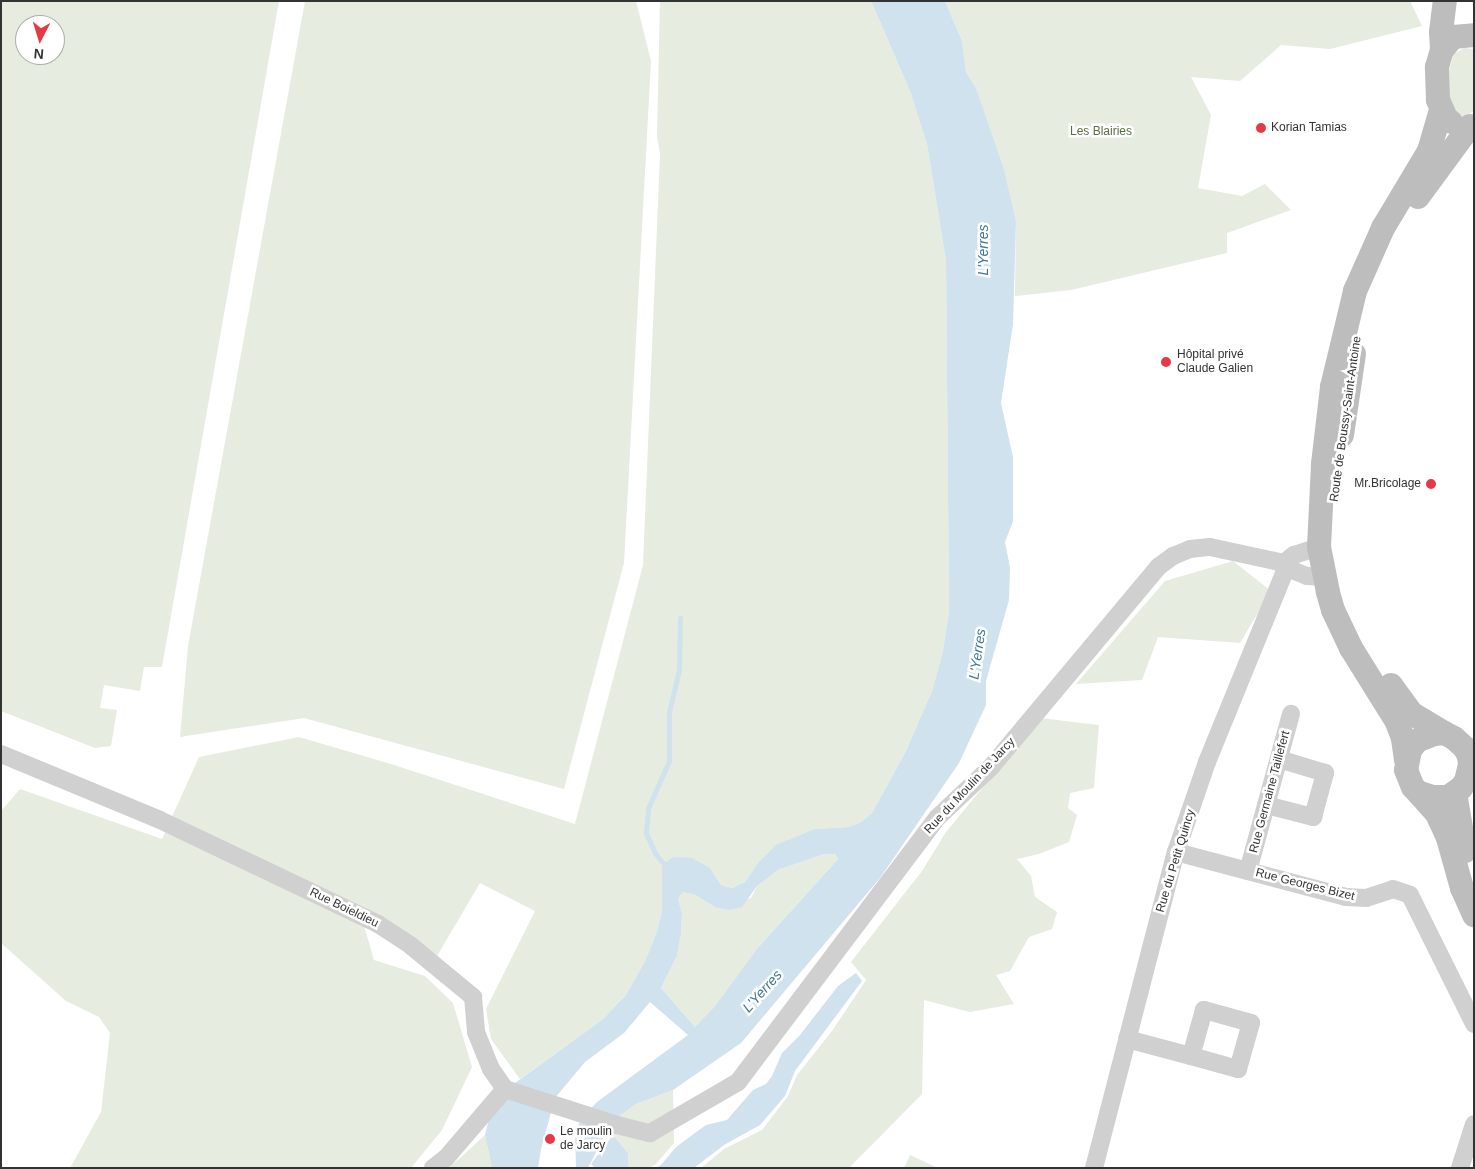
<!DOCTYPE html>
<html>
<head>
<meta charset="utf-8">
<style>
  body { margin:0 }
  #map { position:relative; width:1475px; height:1169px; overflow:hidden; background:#fff; font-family:Arial,sans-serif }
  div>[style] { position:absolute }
  .green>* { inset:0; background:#e6ecdf }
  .water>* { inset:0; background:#cfe2ee }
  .stream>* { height:5px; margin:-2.5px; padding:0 2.5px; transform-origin:2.5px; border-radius:2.5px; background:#cfe2ee }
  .minor>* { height:18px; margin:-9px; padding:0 9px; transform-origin:9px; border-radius:9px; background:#d0d0d0 }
  .secondary>* { height:24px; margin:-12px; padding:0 12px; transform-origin:12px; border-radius:12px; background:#bdbdbd }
  .dots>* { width:14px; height:14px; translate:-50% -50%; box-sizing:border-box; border:2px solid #fff; border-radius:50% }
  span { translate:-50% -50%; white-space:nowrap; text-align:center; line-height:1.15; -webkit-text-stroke:5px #fff; paint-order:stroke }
  .poi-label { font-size:12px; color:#333 }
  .left { translate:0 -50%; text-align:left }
  .right { translate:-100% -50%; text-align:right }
  .park-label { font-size:12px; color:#56703f }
  .street-label { font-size:12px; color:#333 }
  .water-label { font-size:14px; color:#3f7597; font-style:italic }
  .frame { position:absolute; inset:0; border:2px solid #333; pointer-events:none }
  .north { position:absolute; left:15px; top:15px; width:50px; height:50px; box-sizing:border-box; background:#fff; border:1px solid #adadad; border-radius:50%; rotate:185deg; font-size:14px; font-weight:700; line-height:20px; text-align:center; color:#333 }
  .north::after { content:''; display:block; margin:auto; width:18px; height:22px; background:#e63946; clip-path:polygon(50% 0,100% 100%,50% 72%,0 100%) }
</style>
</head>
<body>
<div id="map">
  <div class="green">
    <i style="clip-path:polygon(evenodd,1px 1px,279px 1px,162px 667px,144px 667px,140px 691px,104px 685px,100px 708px,117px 710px,111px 746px,95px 748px,1px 711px,1px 1px,25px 25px,55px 25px,55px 55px,25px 55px,25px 25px)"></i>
    <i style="clip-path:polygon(305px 1px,636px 1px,651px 61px,624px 563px,564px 789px,304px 718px,180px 737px,188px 646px)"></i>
    <i style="clip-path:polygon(660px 1px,871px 1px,910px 91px,927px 144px,946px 261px,949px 611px,943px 651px,932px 691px,905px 753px,872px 813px,861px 822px,849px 827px,815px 829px,757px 864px,745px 882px,732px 888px,721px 885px,710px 868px,673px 857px,663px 865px,662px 911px,657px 932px,645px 961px,626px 995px,603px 1019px,520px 1079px,491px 1039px,486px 1009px,535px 911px,480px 883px,437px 956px,358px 905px,374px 960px,425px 976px,453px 1003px,472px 1067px,442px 1130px,411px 1168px,70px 1168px,101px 1112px,110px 1033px,99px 1017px,66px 1001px,1px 943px,1px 811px,20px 789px,162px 839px,199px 757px,299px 737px,391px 764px,575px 824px,643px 565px,660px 154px,657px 136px)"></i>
    <i style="clip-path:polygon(945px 1px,1410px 1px,1422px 26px,1330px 49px,1281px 45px,1240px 81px,1191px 77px,1211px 115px,1198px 188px,1242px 196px,1265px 184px,1291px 210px,1227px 233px,1227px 253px,1071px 290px,1015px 296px,1016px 222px,976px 88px,966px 72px,962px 41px)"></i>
    <i style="clip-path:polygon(1464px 48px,1474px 49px,1474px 111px,1464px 117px,1457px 116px,1444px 86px,1454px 54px)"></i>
    <i style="clip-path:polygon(1233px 561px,1271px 591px,1240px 643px,1158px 637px,1142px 680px,1076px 684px,1165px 581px)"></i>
    <i style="clip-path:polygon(1040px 718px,1099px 725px,1094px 788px,1070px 793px,1068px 808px,1077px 815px,1069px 842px,1039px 854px,1017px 859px,1031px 876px,1035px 897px,1057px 912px,1052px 929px,1029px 937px,1010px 971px,996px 975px,1014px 1004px,970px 1012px,924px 1000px,922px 1094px,849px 1168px,701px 1168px,724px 1149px,762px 1130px,788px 1096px,797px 1075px,832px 1031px,866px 980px,851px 962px,922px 871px,946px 832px)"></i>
    <i style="clip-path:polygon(824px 854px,835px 854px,838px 859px,756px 950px,715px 1006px,695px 1027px,661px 988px,677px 956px,681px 934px,682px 913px,678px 899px,683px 892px,695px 895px,715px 907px,751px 898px,757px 886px,778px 870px)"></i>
    <i style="clip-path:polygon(673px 1090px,674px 1143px,656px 1164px,649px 1168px,629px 1168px,628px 1153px,613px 1135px,618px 1117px,636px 1104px)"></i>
    <i style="clip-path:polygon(485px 1135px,492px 1168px,448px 1168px,460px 1158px)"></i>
    <i style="clip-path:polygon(910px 1155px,938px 1168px,904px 1168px)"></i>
  </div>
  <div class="water">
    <i style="clip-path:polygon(evenodd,871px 1px,945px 1px,962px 41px,966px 72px,976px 88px,1004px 170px,1016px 222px,1013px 324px,1001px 403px,1013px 457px,1013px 521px,1005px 542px,1010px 568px,1009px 600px,986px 681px,986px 705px,959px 763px,880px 878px,741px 1043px,673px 1090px,636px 1104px,618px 1117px,614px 1117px,588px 1168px,576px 1168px,575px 1131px,582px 1118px,597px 1102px,688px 1035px,650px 1002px,624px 1033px,585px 1062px,555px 1098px,541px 1149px,538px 1168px,492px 1168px,485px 1135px,490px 1115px,515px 1083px,603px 1019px,626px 995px,645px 961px,657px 932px,662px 911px,662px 865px,673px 857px,692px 858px,710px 868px,721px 885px,732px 888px,745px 882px,757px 864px,776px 845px,815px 829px,849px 827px,861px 822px,872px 813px,905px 753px,932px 691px,943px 651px,949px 611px,946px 261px,927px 144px,910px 91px,871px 1px,824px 854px,835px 854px,838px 859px,756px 950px,715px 1006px,695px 1027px,661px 988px,677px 956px,681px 934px,682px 913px,678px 899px,683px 892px,695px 895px,715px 907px,729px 910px,742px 907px,757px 886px,778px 870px,824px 854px)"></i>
    <i style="clip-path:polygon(856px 973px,862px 981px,795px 1071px,785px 1096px,760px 1125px,724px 1145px,694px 1168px,656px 1168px,661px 1165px,676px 1147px,706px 1125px,727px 1120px,753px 1090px,766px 1084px,772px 1076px,782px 1053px,800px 1035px,838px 986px)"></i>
    <i style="clip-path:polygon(613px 1135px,628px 1153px,629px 1168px,595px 1168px,591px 1164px)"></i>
  </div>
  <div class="stream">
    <i style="left:667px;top:868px;width:19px;rotate:-129deg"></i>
    <i style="left:655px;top:853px;width:22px;rotate:-114deg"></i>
    <i style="left:646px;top:833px;width:25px;rotate:-85deg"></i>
    <i style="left:648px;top:808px;width:51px;rotate:-65.9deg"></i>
    <i style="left:669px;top:761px;width:49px;rotate:-90deg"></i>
    <i style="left:669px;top:712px;width:43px;rotate:-76.6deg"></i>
    <i style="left:679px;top:670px;width:52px;rotate:-88.9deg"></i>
  </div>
  <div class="minor">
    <i style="left:1284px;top:563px;width:11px;rotate:41deg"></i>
    <i style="left:1292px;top:570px;width:16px;rotate:22deg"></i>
    <i style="left:1307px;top:576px;width:17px;rotate:3deg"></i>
    <i style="left:1284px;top:563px;width:13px;rotate:-39deg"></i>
    <i style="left:1294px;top:555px;width:26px;rotate:-18deg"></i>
    <i style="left:1px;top:754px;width:172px;rotate:22.5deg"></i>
    <i style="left:160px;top:820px;width:242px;rotate:25.5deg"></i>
    <i style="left:378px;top:924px;width:38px;rotate:33deg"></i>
    <i style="left:410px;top:945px;width:82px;rotate:39.5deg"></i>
    <i style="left:473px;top:997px;width:35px;rotate:85deg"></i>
    <i style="left:476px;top:1032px;width:40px;rotate:68deg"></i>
    <i style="left:491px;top:1069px;width:24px;rotate:55deg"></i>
    <i style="left:505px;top:1089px;width:118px;rotate:17.8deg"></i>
    <i style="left:617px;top:1125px;width:34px;rotate:14deg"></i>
    <i style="left:650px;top:1133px;width:102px;rotate:-30.1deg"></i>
    <i style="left:738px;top:1082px;width:332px;rotate:-53deg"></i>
    <i style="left:938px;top:817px;width:73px;rotate:-43.3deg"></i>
    <i style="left:991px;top:767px;width:261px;rotate:-50.1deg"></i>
    <i style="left:1158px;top:567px;width:19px;rotate:-36deg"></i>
    <i style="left:1173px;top:556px;width:18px;rotate:-22deg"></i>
    <i style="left:1190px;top:549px;width:20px;rotate:-6deg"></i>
    <i style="left:1210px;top:547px;width:76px;rotate:12.2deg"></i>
    <i style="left:1266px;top:805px;width:49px;rotate:14.3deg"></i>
    <i style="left:1313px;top:817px;width:46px;rotate:-74.7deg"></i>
    <i style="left:1325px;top:773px;width:48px;rotate:-163.1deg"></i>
    <i style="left:1176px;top:852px;width:176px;rotate:14.8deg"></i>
    <i style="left:1346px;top:897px;width:20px;rotate:3deg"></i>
    <i style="left:1366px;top:898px;width:28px;rotate:-18deg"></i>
    <i style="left:1393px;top:889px;width:18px;rotate:19deg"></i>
    <i style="left:1410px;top:895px;width:144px;rotate:63.6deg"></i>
    <i style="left:1248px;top:871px;width:163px;rotate:-74.7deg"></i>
    <i style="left:1127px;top:1039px;width:66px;rotate:14.9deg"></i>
    <i style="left:1191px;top:1056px;width:49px;rotate:15.5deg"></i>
    <i style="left:1238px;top:1069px;width:48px;rotate:-74.2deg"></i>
    <i style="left:1251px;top:1023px;width:49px;rotate:-164.5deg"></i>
    <i style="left:1204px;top:1010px;width:48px;rotate:105.8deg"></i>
    <i style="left:433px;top:1168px;width:16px;rotate:-38deg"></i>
    <i style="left:446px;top:1158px;width:91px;rotate:-49.5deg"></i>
    <i style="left:1094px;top:1168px;width:326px;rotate:-75.5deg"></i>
    <i style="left:1176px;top:852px;width:95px;rotate:-71deg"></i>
    <i style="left:1207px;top:762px;width:204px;rotate:-67.8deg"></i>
    <i style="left:1284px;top:573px;width:10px;rotate:-90deg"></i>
    <i style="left:1460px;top:1168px;width:46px;rotate:-72.3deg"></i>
  </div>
  <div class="secondary">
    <i style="left:1442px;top:50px;width:18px;rotate:-93deg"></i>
    <i style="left:1441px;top:32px;width:31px;rotate:-83deg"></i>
    <i style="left:1451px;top:122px;width:6px;rotate:-141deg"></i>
    <i style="left:1446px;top:118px;width:20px;rotate:-114deg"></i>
    <i style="left:1438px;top:100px;width:33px;rotate:-92deg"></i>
    <i style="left:1437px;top:67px;width:18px;rotate:-74deg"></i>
    <i style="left:1442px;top:50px;width:17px;rotate:-50deg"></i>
    <i style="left:1453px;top:37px;width:21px;rotate:-5deg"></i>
    <i style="left:1418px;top:197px;width:88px;rotate:-53.8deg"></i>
    <i style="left:1342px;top:435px;width:82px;rotate:-81.6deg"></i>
    <i style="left:1391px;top:685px;width:34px;rotate:54deg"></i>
    <i style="left:1411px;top:713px;width:39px;rotate:31deg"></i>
    <i style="left:1406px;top:760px;width:22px;rotate:-98deg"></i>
    <i style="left:1403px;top:738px;width:17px;rotate:-111deg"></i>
    <i style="left:1397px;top:722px;width:87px;rotate:-121.9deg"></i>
    <i style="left:1351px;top:648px;width:42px;rotate:-115.3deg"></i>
    <i style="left:1333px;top:610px;width:19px;rotate:-106deg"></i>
    <i style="left:1328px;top:592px;width:46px;rotate:-101.3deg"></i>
    <i style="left:1319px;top:547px;width:83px;rotate:-87.2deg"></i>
    <i style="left:1323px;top:464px;width:78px;rotate:-83.3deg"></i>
    <i style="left:1332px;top:387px;width:99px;rotate:-76.5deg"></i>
    <i style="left:1355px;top:291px;width:69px;rotate:-66deg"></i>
    <i style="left:1383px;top:228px;width:90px;rotate:-59.1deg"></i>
    <i style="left:1429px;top:151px;width:43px;rotate:-73.7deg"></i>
    <i style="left:1420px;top:793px;width:13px;rotate:18deg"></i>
    <i style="left:1432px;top:797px;width:16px"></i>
    <i style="left:1448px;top:797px;width:16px;rotate:-35deg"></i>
    <i style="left:1461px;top:788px;width:9px;rotate:-54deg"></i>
    <i style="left:1466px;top:781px;width:16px;rotate:-76deg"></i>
    <i style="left:1470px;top:765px;width:9px;rotate:-96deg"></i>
    <i style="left:1469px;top:756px;width:9px;rotate:-117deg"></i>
    <i style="left:1465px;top:748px;width:15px;rotate:-138deg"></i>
    <i style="left:1454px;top:738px;width:11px;rotate:-153deg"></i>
    <i style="left:1444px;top:733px;width:10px;rotate:174deg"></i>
    <i style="left:1434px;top:734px;width:18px;rotate:158deg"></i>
    <i style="left:1417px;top:741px;width:11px;rotate:128deg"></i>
    <i style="left:1410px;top:750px;width:20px;rotate:101deg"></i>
    <i style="left:1406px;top:770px;width:18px;rotate:68deg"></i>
    <i style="left:1413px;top:787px;width:36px;rotate:48deg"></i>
    <i style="left:1437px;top:814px;width:26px;rotate:65deg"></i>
    <i style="left:1448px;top:838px;width:52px;rotate:74.4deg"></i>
    <i style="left:1462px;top:888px;width:30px;rotate:66deg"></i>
    <i style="left:1455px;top:793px;width:59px;rotate:80.2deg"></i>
  </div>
  <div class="dots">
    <i style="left:1261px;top:128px;background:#e63946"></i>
    <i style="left:1166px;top:362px;background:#e63946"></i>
    <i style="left:1431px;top:484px;background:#e63946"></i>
    <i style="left:550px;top:1139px;background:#e63946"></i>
  </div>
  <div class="poi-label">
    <span class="left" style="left:1271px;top:128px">Korian Tamias</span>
    <span class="left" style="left:1177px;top:362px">Hôpital privé<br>Claude Galien</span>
    <span class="right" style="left:1421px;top:484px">Mr.Bricolage</span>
    <span class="left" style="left:560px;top:1139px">Le moulin<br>de Jarcy</span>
  </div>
  <div class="park-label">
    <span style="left:1101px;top:132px">Les Blairies</span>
  </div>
  <div class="street-label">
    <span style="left:1346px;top:419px;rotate:-82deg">Route de Boussy-Saint-Antoine</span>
    <span style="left:970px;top:786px;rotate:-47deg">Rue du Moulin de Jarcy</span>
    <span style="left:1270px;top:792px;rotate:-75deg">Rue Germaine Taillefert</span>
    <span style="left:1176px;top:861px;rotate:-73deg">Rue du Petit Quincy</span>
    <span style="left:1305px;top:885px;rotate:14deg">Rue Georges Bizet</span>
    <span style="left:344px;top:908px;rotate:26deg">Rue Boieldieu</span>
  </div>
  <div class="water-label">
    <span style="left:983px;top:250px;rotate:-90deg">L'Yerres</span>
    <span style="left:977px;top:654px;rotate:-82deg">L'Yerres</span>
    <span style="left:762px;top:991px;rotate:-48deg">L'Yerres</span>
  </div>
  <div class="frame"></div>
  <div class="north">N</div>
</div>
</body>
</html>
